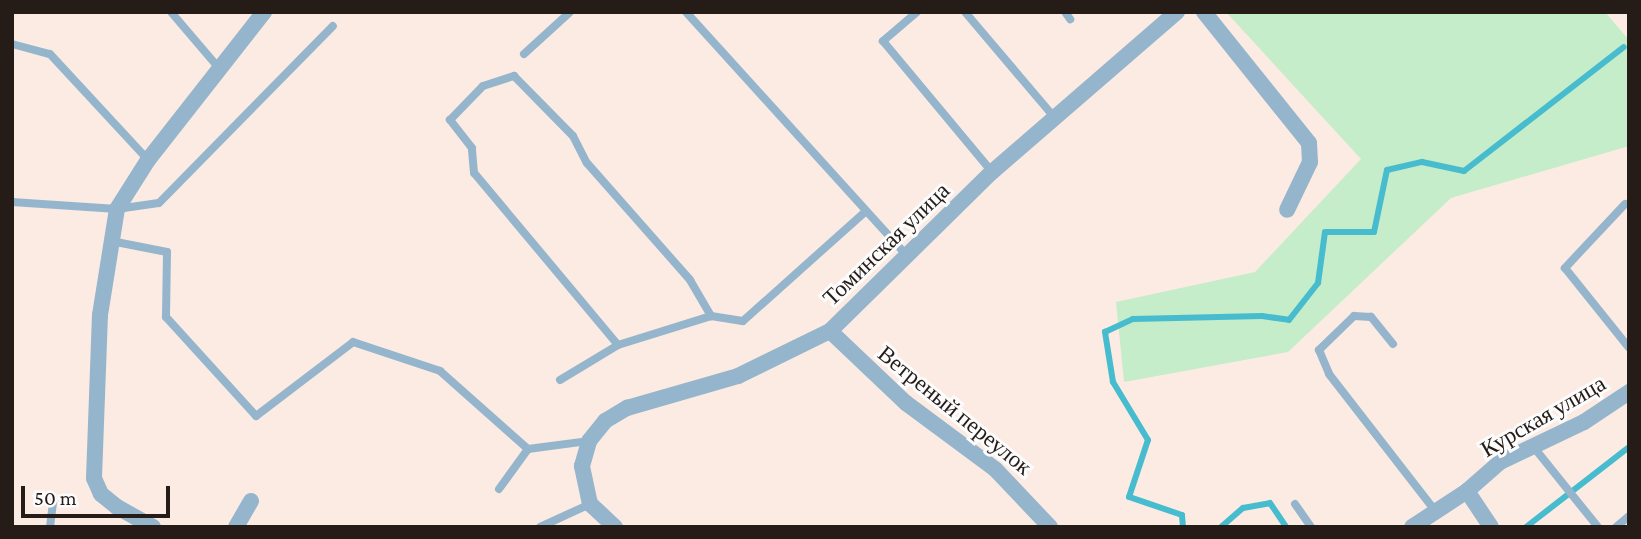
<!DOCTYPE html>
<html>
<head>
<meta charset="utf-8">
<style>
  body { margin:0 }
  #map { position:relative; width:1641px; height:539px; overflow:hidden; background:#fcebe3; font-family:"Crimson Pro",serif }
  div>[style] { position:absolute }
  .green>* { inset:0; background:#c5edc9 }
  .stream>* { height:6px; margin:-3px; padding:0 3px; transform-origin:3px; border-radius:3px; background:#47bccf }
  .service>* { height:8px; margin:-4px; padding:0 4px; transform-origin:4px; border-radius:4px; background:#95b5cc }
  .minor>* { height:16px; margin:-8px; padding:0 8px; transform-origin:8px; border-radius:8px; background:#95b5cc }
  span { translate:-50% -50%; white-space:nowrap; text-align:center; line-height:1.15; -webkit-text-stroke:6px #fcfcfc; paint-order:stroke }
  .street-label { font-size:23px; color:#251c17 }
  .frame { position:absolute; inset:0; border:14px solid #251c17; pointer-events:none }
  .scale { position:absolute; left:21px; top:486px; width:149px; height:32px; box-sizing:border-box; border:4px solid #251c17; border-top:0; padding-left:9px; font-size:21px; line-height:24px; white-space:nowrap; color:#251c17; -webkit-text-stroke:5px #fcfcfc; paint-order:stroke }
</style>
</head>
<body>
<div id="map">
  <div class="green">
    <i style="clip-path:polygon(1226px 12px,1605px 12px,1629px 40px,1629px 146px,1451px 198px,1288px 352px,1124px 382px,1116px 302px,1255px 272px,1361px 159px)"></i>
  </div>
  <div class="stream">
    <i style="left:1183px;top:527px;width:12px;rotate:-95deg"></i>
    <i style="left:1182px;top:515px;width:56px;rotate:-161.2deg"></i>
    <i style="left:1129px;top:497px;width:60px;rotate:-71.6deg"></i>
    <i style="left:1148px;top:440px;width:68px;rotate:-121.1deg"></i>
    <i style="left:1113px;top:382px;width:51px;rotate:-99.1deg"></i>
    <i style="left:1105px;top:332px;width:31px;rotate:-25deg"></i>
    <i style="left:1133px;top:319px;width:129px;rotate:-1.3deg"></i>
    <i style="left:1262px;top:316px;width:27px;rotate:8deg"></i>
    <i style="left:1289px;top:320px;width:47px;rotate:-51.9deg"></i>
    <i style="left:1318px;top:283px;width:51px;rotate:-82.2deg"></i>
    <i style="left:1325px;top:232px;width:49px"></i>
    <i style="left:1374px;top:232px;width:63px;rotate:-78.2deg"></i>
    <i style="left:1387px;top:170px;width:36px;rotate:-13deg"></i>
    <i style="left:1422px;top:162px;width:43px;rotate:12.1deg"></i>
    <i style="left:1464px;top:171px;width:202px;rotate:-37.8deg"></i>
    <i style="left:1221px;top:527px;width:29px;rotate:-41deg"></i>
    <i style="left:1243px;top:508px;width:27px;rotate:-10deg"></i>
    <i style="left:1270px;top:503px;width:29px;rotate:56deg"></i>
    <i style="left:1526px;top:527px;width:129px;rotate:-37.8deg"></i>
  </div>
  <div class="service">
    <i style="left:171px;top:12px;width:72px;rotate:49.5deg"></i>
    <i style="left:686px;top:12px;width:329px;rotate:47.8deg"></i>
    <i style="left:917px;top:12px;width:45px;rotate:139.5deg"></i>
    <i style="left:883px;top:41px;width:170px;rotate:50.2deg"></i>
    <i style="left:965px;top:12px;width:139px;rotate:49.7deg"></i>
    <i style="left:1065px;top:12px;width:9px;rotate:54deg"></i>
    <i style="left:12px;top:44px;width:39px;rotate:15deg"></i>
    <i style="left:50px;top:54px;width:144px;rotate:47.2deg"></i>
    <i style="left:524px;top:54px;width:62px;rotate:-42.4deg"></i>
    <i style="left:12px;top:202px;width:105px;rotate:3.8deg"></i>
    <i style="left:117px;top:209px;width:42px;rotate:-8.1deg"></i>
    <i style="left:159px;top:203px;width:248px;rotate:-45.5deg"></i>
    <i style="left:1625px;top:204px;width:88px;rotate:133.2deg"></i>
    <i style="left:1565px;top:268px;width:102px;rotate:51.3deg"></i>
    <i style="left:111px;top:241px;width:57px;rotate:11.1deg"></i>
    <i style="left:167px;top:252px;width:65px;rotate:90.9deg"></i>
    <i style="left:166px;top:317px;width:134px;rotate:47.7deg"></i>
    <i style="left:256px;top:416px;width:122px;rotate:-37.3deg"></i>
    <i style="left:353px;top:342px;width:92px;rotate:18.4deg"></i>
    <i style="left:440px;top:371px;width:118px;rotate:41.6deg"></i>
    <i style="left:1393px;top:344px;width:35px;rotate:-129deg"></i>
    <i style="left:1371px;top:317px;width:17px;rotate:-177deg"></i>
    <i style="left:1354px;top:316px;width:49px;rotate:135.8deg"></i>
    <i style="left:1319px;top:350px;width:26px;rotate:67deg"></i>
    <i style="left:1329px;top:374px;width:175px;rotate:52.2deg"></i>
    <i style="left:618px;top:345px;width:224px;rotate:-129.9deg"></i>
    <i style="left:474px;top:173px;width:25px;rotate:-95deg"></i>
    <i style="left:472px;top:148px;width:36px;rotate:-128deg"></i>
    <i style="left:450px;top:120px;width:47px;rotate:-45.9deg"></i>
    <i style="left:483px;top:86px;width:33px;rotate:-18deg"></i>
    <i style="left:514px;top:76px;width:84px;rotate:45.5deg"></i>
    <i style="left:573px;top:136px;width:30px;rotate:63deg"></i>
    <i style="left:587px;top:163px;width:156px;rotate:48.6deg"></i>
    <i style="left:690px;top:280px;width:42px;rotate:59.7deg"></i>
    <i style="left:560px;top:380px;width:68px;rotate:-31.1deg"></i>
    <i style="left:618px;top:345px;width:97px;rotate:-17.3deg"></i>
    <i style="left:711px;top:316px;width:32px;rotate:9deg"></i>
    <i style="left:743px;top:321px;width:164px;rotate:-41.8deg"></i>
    <i style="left:1532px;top:445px;width:105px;rotate:51.2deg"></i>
    <i style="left:499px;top:489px;width:49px;rotate:-54.1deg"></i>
    <i style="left:528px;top:449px;width:62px;rotate:-7.5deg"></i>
    <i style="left:1295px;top:504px;width:28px;rotate:55deg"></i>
    <i style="left:50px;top:527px;width:25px;rotate:-83deg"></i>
    <i style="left:540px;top:527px;width:55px;rotate:-24.7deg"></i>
    <i style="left:1616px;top:527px;width:17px;rotate:-40deg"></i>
  </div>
  <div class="minor">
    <i style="left:1204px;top:12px;width:168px;rotate:51.3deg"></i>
    <i style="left:1309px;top:143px;width:19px;rotate:87deg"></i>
    <i style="left:1310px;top:162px;width:53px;rotate:115.6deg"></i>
    <i style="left:830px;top:331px;width:105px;rotate:43.5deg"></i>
    <i style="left:906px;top:403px;width:111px;rotate:36.6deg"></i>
    <i style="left:995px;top:469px;width:80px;rotate:46.5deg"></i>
    <i style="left:1467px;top:491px;width:43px;rotate:56.3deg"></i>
    <i style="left:153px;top:527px;width:41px;rotate:-150.9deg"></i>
    <i style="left:117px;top:507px;width:21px;rotate:-141deg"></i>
    <i style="left:101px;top:494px;width:17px;rotate:-114deg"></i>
    <i style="left:94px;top:478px;width:163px;rotate:-87.9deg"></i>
    <i style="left:100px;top:315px;width:107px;rotate:-80.9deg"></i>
    <i style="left:117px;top:209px;width:58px;rotate:-57.7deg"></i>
    <i style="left:148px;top:160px;width:188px;rotate:-51.9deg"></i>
    <i style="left:236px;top:527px;width:30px;rotate:-60deg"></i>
    <i style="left:615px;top:527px;width:34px;rotate:-137deg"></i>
    <i style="left:590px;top:504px;width:39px;rotate:-102deg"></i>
    <i style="left:582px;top:466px;width:26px;rotate:-74deg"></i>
    <i style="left:589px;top:441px;width:26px;rotate:-51deg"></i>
    <i style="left:605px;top:421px;width:26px;rotate:-31deg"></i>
    <i style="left:627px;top:408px;width:116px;rotate:-16.1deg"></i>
    <i style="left:738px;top:376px;width:102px;rotate:-26.1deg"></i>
    <i style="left:830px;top:331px;width:227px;rotate:-44.5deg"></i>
    <i style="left:992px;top:172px;width:245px;rotate:-40.9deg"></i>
    <i style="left:1412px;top:527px;width:66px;rotate:-33.2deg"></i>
    <i style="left:1467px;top:491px;width:44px;rotate:-41.3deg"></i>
    <i style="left:1500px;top:462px;width:93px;rotate:-25.5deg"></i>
    <i style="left:1584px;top:422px;width:54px;rotate:-33.7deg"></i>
  </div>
  <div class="street-label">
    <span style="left:886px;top:244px;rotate:-44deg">Томинская улица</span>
    <span style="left:955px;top:410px;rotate:39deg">Ветреный переулок</span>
    <span style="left:1543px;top:416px;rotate:-30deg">Курская улица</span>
  </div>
  <div class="frame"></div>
  <div class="scale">50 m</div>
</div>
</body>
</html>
